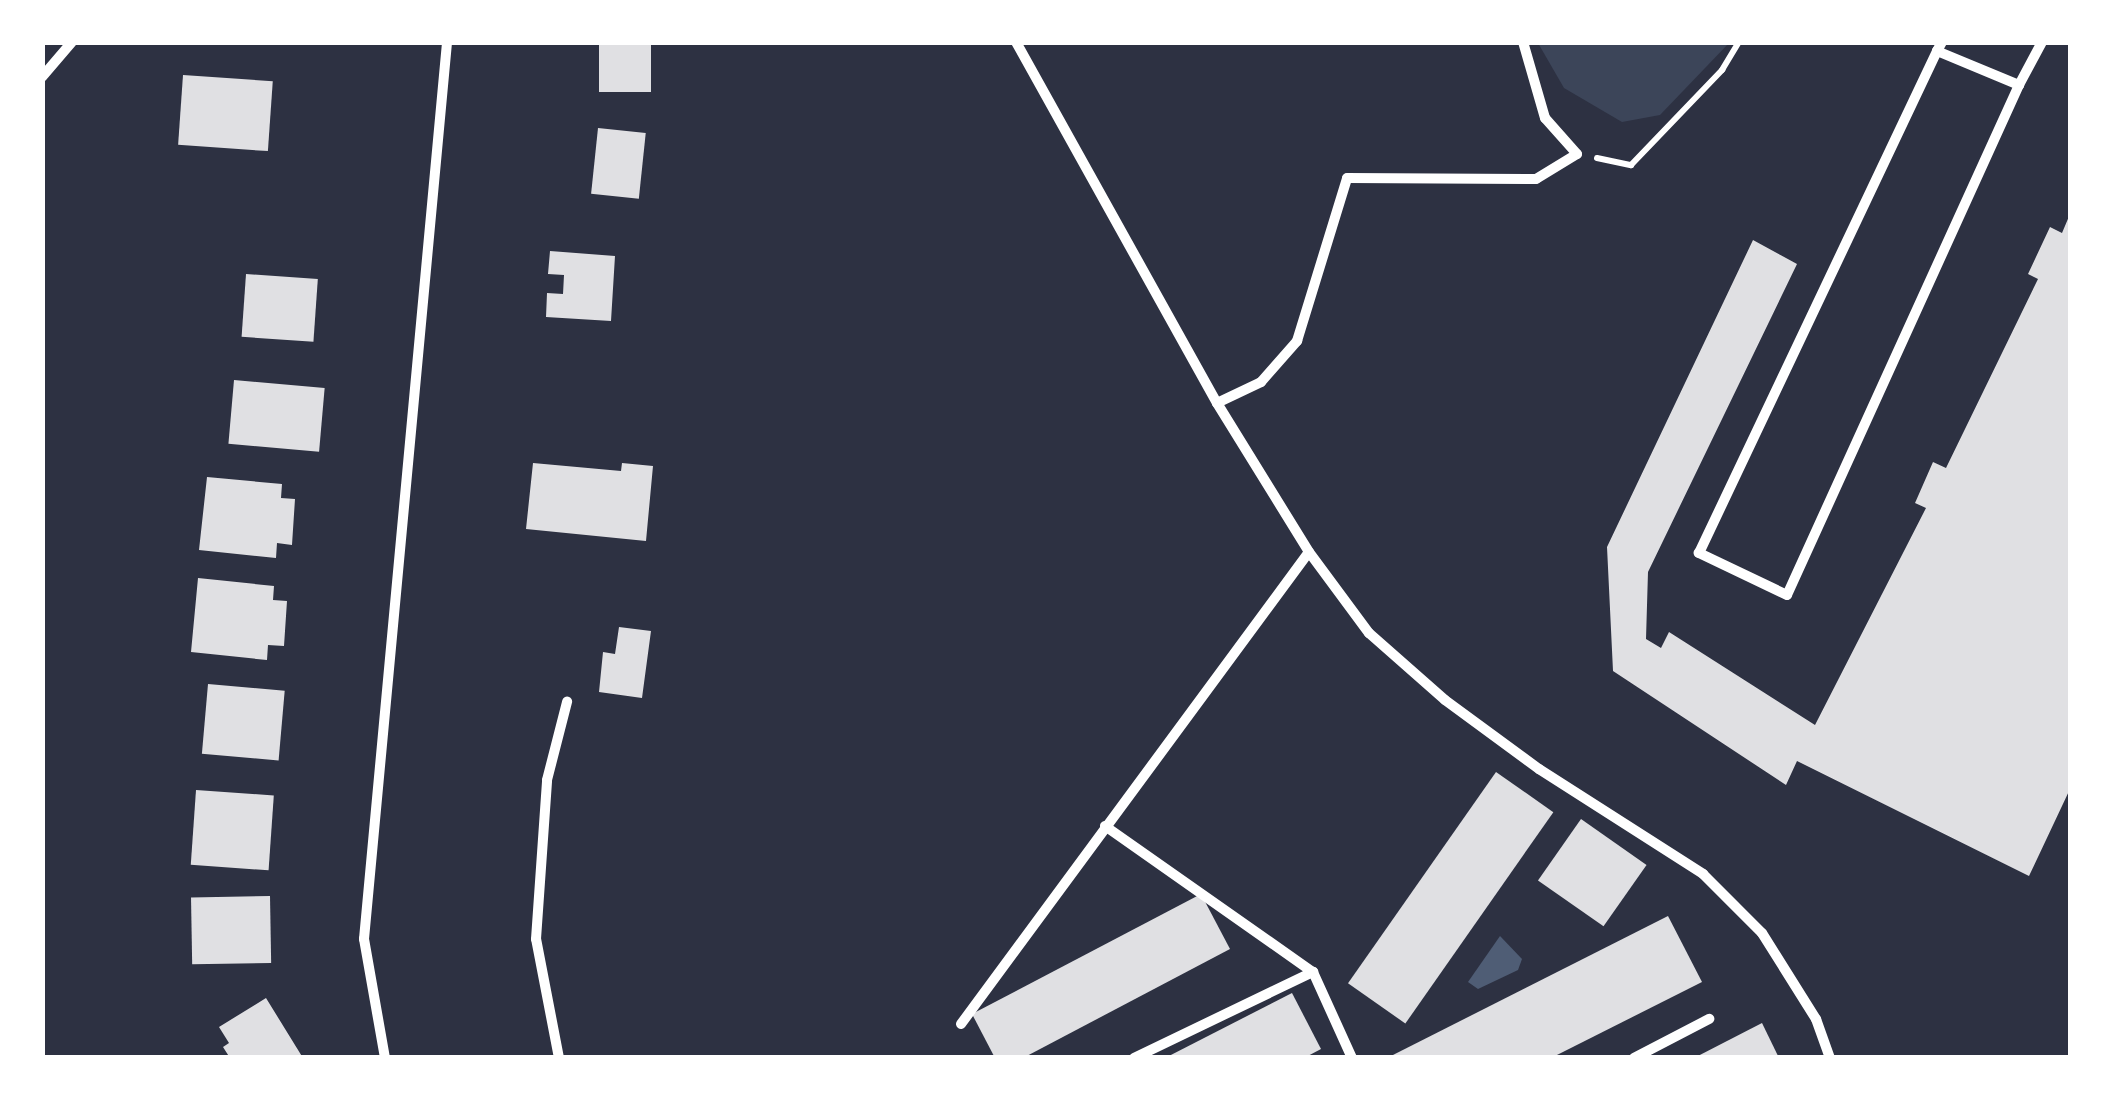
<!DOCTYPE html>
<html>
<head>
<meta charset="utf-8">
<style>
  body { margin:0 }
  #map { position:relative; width:2113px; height:1100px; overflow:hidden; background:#2d3142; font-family:Roboto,sans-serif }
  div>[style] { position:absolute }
  .green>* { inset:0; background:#3c4559 }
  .water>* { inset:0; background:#4f5d75 }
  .building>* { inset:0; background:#e0e0e3; transform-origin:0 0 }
  .path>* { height:6px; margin:-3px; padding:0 3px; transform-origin:3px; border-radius:3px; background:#fff }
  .minor>* { height:10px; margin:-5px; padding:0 5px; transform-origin:5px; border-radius:5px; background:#fff }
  span { translate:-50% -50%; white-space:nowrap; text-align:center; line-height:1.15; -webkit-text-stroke:8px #fff; paint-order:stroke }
  .frame { position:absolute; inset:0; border:45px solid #fff; pointer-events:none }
</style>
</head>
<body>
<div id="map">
  <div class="green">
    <i style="clip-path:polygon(1538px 43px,1729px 43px,1660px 115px,1622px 122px,1564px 88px)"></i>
  </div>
  <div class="water">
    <i style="clip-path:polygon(1500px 936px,1522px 959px,1518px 970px,1478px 989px,1468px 982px)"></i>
  </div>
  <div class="building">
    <i style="left:599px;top:42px;width:52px;height:50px"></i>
    <i style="left:183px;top:75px;width:90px;height:70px;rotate:4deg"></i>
    <i style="left:598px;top:128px;width:48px;height:66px;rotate:6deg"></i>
    <i style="clip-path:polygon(2070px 214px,2070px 789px,2029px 876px,1797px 761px,1786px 785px,1613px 671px,1607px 547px,1753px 240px,1797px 264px,1648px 572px,1646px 639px,1661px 648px,1669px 632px,1815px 725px,1926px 508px,1915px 503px,1933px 462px,1946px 468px,2038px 279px,2028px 274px,2050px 227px,2062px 233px)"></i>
    <i style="clip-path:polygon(550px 251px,615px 256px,611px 321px,546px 317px,547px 293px,563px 294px,564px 275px,548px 274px)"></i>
    <i style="left:246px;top:274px;width:72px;height:63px;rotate:4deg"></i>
    <i style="left:234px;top:380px;width:91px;height:64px;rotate:5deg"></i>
    <i style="clip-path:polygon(533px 463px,621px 471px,622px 463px,653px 466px,646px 541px,526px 529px)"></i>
    <i style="clip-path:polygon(207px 477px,282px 484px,281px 498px,295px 499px,292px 545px,277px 543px,276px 558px,199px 550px)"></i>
    <i style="clip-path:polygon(198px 578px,274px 586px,273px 600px,287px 601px,284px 646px,268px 645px,267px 660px,191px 652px)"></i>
    <i style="clip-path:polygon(619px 627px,651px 631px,642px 698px,599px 692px,603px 652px,615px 654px)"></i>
    <i style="left:208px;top:684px;width:77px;height:70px;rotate:5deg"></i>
    <i style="left:1496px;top:772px;width:70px;height:258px;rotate:35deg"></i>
    <i style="left:196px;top:790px;width:78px;height:75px;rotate:4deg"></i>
    <i style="left:1581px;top:819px;width:80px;height:75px;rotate:35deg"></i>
    <i style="clip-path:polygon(1201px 894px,1230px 949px,1023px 1058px,995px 1058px,972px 1014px)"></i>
    <i style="left:270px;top:896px;width:67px;height:79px;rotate:89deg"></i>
    <i style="clip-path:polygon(1668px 916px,1702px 982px,1551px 1058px,1387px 1058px)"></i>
    <i style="clip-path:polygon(1292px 993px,1321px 1049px,1304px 1058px,1165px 1058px)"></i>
    <i style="clip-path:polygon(266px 998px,303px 1058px,230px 1058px,223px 1047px,229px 1043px,219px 1027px)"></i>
    <i style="clip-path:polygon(1762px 1023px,1779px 1058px,1694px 1058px)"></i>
  </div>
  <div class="path">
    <i style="left:1597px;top:158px;width:35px;rotate:12deg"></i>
    <i style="left:1631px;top:165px;width:132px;rotate:-46.2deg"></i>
    <i style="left:1722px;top:70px;width:33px;rotate:-59deg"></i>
  </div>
  <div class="minor">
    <i style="left:1016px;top:42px;width:413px;rotate:60.9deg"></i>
    <i style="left:1217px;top:403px;width:175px;rotate:58.3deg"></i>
    <i style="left:1309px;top:552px;width:101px;rotate:53.5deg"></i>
    <i style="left:1369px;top:633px;width:101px;rotate:41.4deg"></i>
    <i style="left:1445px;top:700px;width:117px;rotate:36.3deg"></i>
    <i style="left:1539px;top:769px;width:195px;rotate:32.6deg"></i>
    <i style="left:1703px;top:874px;width:83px;rotate:45deg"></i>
    <i style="left:1762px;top:933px;width:102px;rotate:57.9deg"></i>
    <i style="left:1816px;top:1019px;width:41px;rotate:70.3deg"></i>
    <i style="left:1937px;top:51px;width:89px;rotate:22.5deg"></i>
    <i style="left:2019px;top:85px;width:560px;rotate:114.46deg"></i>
    <i style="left:1787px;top:595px;width:98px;rotate:-154.5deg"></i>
    <i style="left:1699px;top:553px;width:556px;rotate:-64.63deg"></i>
    <i style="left:1937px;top:51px;width:10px;rotate:-61deg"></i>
    <i style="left:42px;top:77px;width:46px;rotate:-49.4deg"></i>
    <i style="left:2019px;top:85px;width:49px;rotate:-61.9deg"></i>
    <i style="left:1217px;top:403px;width:49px;rotate:-25.5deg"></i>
    <i style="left:1261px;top:382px;width:55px;rotate:-48.7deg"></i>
    <i style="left:1297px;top:341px;width:170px;rotate:-72.9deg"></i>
    <i style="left:1347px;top:178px;width:189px;rotate:0.3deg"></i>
    <i style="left:1536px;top:179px;width:48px;rotate:-31.4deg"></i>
    <i style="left:1577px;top:154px;width:48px;rotate:-131.6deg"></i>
    <i style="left:1545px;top:118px;width:79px;rotate:-106.1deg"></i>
    <i style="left:1105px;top:826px;width:254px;rotate:35.1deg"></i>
    <i style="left:1313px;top:972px;width:94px;rotate:65.6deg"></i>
    <i style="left:961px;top:1024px;width:586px;rotate:-53.6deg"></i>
    <i style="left:385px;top:1058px;width:121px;rotate:-100deg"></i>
    <i style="left:364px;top:939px;width:901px;rotate:-84.71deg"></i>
    <i style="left:559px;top:1058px;width:121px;rotate:-100.9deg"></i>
    <i style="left:536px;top:939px;width:159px;rotate:-86deg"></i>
    <i style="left:547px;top:780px;width:81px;rotate:-75.6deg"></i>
    <i style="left:1134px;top:1058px;width:199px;rotate:-25.7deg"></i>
    <i style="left:1634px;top:1058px;width:85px;rotate:-27.5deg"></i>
  </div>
  <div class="frame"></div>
</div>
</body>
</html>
